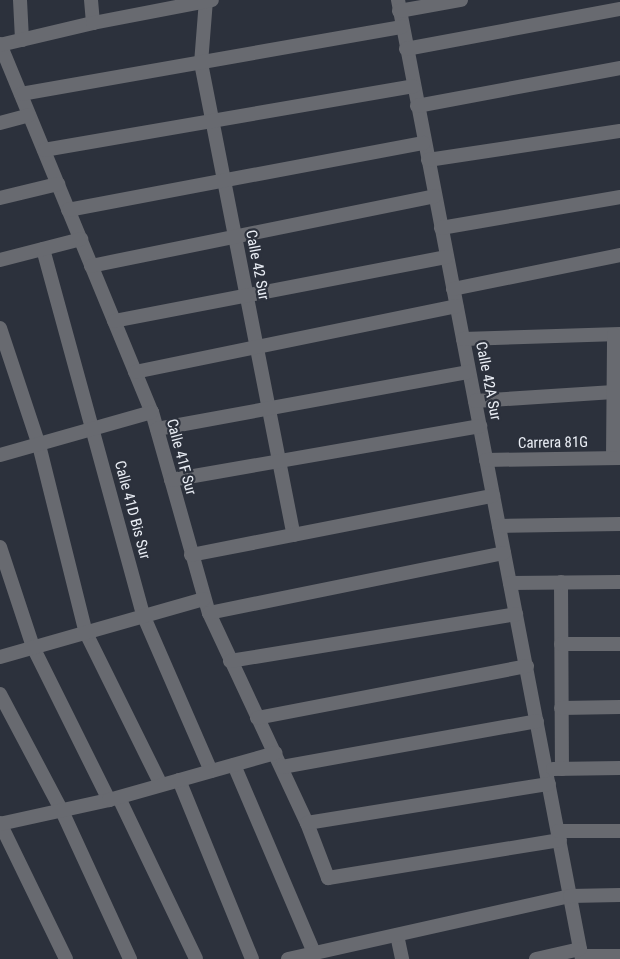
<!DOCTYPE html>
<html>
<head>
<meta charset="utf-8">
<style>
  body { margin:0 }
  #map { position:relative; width:620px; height:959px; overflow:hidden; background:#2c313c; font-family:"Roboto Condensed",sans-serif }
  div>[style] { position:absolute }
  .minor>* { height:14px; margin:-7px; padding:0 7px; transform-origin:7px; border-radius:7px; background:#686a70 }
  span { translate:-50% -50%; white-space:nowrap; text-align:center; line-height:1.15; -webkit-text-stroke:4.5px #2c313c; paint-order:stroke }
  .street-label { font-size:15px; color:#eaeef5 }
</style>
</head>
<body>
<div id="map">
  <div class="minor">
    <i style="left:20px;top:0;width:40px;rotate:87.1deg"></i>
    <i style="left:91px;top:0;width:23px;rotate:85deg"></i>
    <i style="left:206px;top:0;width:63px;rotate:94.5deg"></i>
    <i style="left:201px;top:63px;width:481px;rotate:78.9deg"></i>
    <i style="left:398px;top:0;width:976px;rotate:79.14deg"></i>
    <i style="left:399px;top:11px;width:63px;rotate:-10.1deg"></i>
    <i style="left:0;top:44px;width:398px;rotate:67.6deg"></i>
    <i style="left:152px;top:412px;width:209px;rotate:74.2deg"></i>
    <i style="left:209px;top:613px;width:232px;rotate:65deg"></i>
    <i style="left:307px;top:823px;width:59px;rotate:69.1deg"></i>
    <i style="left:328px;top:878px;width:235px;rotate:-9.3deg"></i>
    <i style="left:0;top:45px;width:96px;rotate:-13.3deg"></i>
    <i style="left:93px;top:23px;width:121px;rotate:-10.9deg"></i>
    <i style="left:406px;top:49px;width:218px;rotate:-10.6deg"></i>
    <i style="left:21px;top:94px;width:387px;rotate:-10deg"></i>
    <i style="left:417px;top:106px;width:207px;rotate:-10.6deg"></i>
    <i style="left:0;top:123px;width:30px;rotate:-15deg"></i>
    <i style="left:44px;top:150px;width:375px;rotate:-9.8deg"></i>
    <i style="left:428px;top:160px;width:194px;rotate:-8.6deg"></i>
    <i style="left:0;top:198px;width:60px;rotate:-13.6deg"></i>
    <i style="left:68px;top:210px;width:362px;rotate:-10.7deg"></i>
    <i style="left:441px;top:228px;width:182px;rotate:-9.8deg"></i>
    <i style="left:43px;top:249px;width:382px;rotate:74.7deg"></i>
    <i style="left:144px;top:617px;width:168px;rotate:66.5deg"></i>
    <i style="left:0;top:260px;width:84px;rotate:-14.5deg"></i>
    <i style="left:91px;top:266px;width:351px;rotate:-11.5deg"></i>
    <i style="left:453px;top:289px;width:170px;rotate:-11.5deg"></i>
    <i style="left:114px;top:321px;width:339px;rotate:-10.9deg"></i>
    <i style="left:0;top:328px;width:123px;rotate:71.6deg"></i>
    <i style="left:39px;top:445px;width:194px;rotate:76deg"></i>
    <i style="left:86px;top:633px;width:169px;rotate:63.7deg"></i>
    <i style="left:463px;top:339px;width:157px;rotate:-1.8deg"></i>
    <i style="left:135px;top:372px;width:328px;rotate:-11.6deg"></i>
    <i style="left:475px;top:401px;width:139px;rotate:-3.7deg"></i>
    <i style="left:157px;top:429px;width:317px;rotate:-10.4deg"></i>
    <i style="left:0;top:455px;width:158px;rotate:-15.8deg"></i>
    <i style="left:613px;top:458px;width:123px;rotate:-89.5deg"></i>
    <i style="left:486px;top:460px;width:134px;rotate:-0.9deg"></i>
    <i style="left:171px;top:480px;width:314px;rotate:-9.9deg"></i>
    <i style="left:499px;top:526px;width:121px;rotate:-0.9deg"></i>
    <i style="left:0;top:547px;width:105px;rotate:71.7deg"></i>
    <i style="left:33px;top:647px;width:171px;rotate:63.6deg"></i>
    <i style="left:191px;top:555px;width:308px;rotate:-11.1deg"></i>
    <i style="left:561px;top:582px;width:187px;rotate:89.7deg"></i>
    <i style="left:510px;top:583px;width:110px;rotate:-0.5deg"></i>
    <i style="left:209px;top:613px;width:301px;rotate:-11.5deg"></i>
    <i style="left:561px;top:644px;width:59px"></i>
    <i style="left:0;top:657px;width:212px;rotate:-15.9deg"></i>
    <i style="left:230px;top:661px;width:290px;rotate:-9.3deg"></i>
    <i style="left:0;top:694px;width:132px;rotate:62.1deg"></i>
    <i style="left:62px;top:811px;width:163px;rotate:65.3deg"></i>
    <i style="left:561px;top:708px;width:59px;rotate:-1deg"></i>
    <i style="left:257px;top:718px;width:275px;rotate:-10.9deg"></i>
    <i style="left:234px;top:765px;width:204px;rotate:66.9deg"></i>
    <i style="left:282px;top:767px;width:259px;rotate:-10.2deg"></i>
    <i style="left:553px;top:769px;width:67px;rotate:-0.9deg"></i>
    <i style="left:179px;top:780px;width:193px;rotate:67.8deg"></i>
    <i style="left:119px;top:798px;width:178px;rotate:64.4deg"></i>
    <i style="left:0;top:823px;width:151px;rotate:64.1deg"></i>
    <i style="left:307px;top:823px;width:245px;rotate:-9.2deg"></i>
    <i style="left:0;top:824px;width:112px;rotate:-12.4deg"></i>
    <i style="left:109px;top:800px;width:173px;rotate:-15.8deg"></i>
    <i style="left:558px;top:831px;width:62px"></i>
    <i style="left:397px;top:935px;width:25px;rotate:78deg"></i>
    <i style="left:582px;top:956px;width:38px"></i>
    <i style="left:288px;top:959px;width:289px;rotate:-12.6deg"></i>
    <i style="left:570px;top:896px;width:50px;rotate:-1.1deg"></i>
    <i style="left:536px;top:959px;width:45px;rotate:-12.8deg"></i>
  </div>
  <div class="street-label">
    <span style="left:257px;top:265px;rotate:79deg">Calle 42 Sur</span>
    <span style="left:488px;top:381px;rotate:79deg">Calle 42A Sur</span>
    <span style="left:553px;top:443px;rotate:-1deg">Carrera 81G</span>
    <span style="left:181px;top:457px;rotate:75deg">Calle 41F Sur</span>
    <span style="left:132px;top:510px;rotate:75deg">Calle 41D Bis Sur</span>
  </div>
</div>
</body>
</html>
